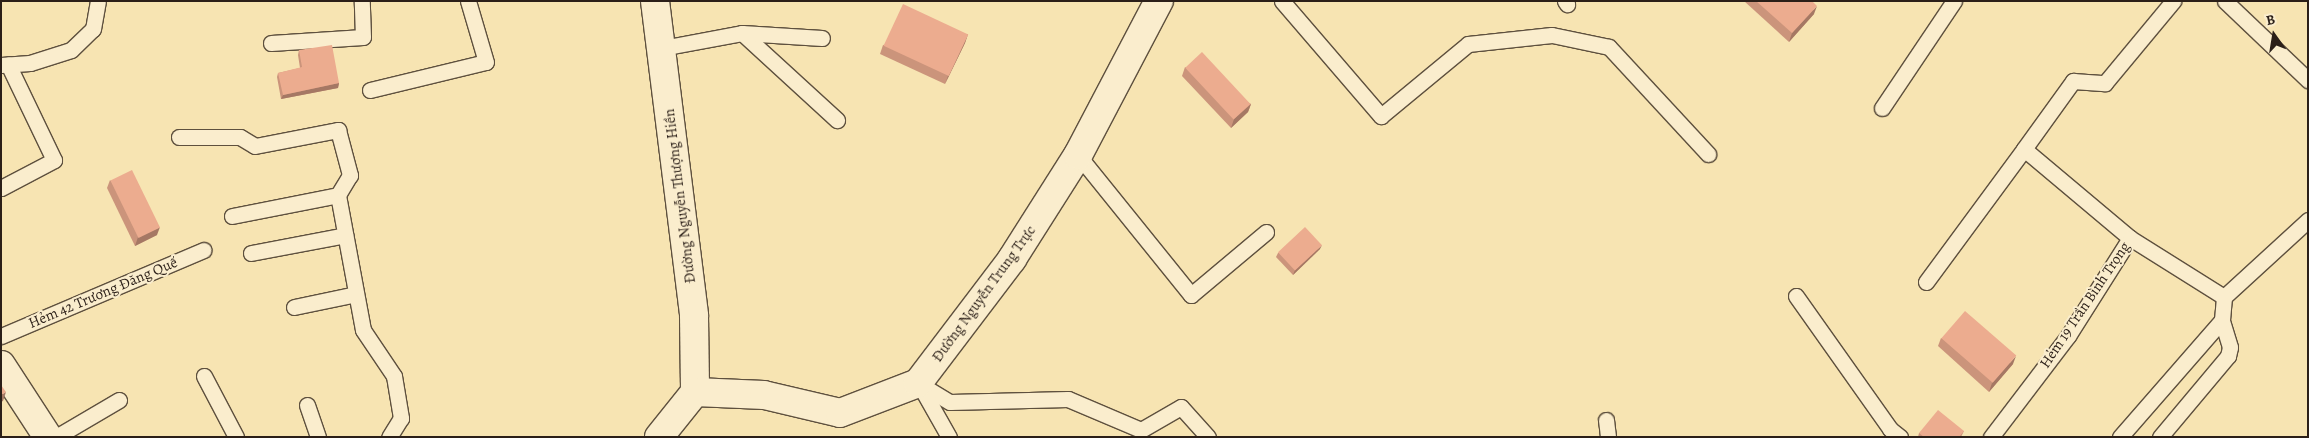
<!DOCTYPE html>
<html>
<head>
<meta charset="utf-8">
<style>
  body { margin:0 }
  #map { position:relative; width:2309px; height:438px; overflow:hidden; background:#f7e4b2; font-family:Alegreya,serif }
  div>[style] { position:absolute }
  .roads { filter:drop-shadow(1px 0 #5e503e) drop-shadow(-1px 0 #5e503e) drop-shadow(0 1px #5e503e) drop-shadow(0 -1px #5e503e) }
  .lane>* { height:15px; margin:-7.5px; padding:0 7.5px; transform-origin:7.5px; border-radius:7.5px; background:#faedcd }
  .street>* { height:28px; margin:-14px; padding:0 14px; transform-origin:14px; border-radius:14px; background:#faedcd }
  .wall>* { inset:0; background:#cb947b }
  .shaded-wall>* { inset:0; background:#a57864 }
  .building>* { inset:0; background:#ecac8f; transform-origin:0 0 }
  span { translate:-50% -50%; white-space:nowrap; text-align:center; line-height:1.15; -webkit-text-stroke:4px #faedcd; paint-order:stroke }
  .street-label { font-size:15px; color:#2b1f18 }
  .frame { position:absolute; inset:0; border:2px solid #2b1f18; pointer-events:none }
  .north { position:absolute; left:2249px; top:10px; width:50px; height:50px; -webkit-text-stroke:4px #faedcd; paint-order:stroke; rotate:347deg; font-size:14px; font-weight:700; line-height:20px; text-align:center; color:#2b1f18 }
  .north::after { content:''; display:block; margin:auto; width:18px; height:22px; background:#2b1f18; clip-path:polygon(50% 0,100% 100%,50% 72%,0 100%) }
</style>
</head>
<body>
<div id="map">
  <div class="roads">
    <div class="lane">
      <i style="left:1282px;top:1px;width:152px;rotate:49.3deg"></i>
      <i style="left:1381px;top:116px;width:113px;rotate:-39.6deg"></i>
      <i style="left:1468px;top:44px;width:84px;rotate:-6.1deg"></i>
      <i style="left:1552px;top:35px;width:58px;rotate:11.9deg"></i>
      <i style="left:1609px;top:47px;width:146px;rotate:47.2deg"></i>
      <i style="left:1565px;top:1px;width:4px;rotate:56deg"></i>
      <i style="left:2225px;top:1px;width:115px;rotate:43.6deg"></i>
      <i style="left:742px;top:33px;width:129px;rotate:42.5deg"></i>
      <i style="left:271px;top:43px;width:92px;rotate:-3.7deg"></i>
      <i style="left:363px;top:37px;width:36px;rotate:-92deg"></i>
      <i style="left:662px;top:48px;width:81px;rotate:-10.6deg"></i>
      <i style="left:742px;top:33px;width:80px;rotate:3.6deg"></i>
      <i style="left:1px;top:65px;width:29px;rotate:-4deg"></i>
      <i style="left:30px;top:63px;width:43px;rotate:-17.6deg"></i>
      <i style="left:71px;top:50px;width:30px;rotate:-44deg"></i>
      <i style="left:93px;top:29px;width:28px;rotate:-80deg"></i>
      <i style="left:370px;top:90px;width:119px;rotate:-13.6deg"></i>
      <i style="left:486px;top:62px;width:64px;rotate:-106.4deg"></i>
      <i style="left:1882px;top:108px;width:129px;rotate:-56.1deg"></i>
      <i style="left:179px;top:137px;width:61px"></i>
      <i style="left:240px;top:137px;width:17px;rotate:31deg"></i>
      <i style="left:255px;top:146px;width:85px;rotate:-10.9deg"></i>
      <i style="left:338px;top:130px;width:47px;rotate:75.1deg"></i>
      <i style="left:350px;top:175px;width:23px;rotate:121deg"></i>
      <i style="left:338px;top:195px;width:137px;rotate:79.5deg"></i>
      <i style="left:363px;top:330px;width:55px;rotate:56deg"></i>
      <i style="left:394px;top:376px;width:43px;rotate:80.5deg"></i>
      <i style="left:401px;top:418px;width:22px;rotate:122deg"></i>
      <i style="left:2024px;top:149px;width:84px;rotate:-54.2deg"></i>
      <i style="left:2073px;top:81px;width:32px;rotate:4deg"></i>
      <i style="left:2105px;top:83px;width:107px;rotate:-50.3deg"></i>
      <i style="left:1078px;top:155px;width:180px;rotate:51.1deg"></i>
      <i style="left:1191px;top:295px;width:98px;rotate:-40deg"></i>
      <i style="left:1px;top:188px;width:60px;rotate:-27.8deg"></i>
      <i style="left:54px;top:160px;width:106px;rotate:-115.6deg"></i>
      <i style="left:232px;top:216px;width:108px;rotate:-11.2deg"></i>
      <i style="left:251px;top:253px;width:96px;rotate:-10.8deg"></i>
      <i style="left:1926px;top:282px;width:165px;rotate:-53.6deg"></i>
      <i style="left:2024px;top:149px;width:138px;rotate:40deg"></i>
      <i style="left:1796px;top:296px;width:163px;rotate:54.7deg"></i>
      <i style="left:1890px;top:429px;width:13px;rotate:39deg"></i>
      <i style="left:294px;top:307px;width:63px;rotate:-11.8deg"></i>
      <i style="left:1px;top:336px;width:220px;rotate:-23deg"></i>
      <i style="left:204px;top:376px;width:69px;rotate:62.3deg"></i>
      <i style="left:918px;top:383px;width:37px;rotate:31deg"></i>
      <i style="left:950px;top:402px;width:118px;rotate:-1.5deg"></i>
      <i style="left:1068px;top:399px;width:79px;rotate:23deg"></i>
      <i style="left:1141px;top:430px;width:46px;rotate:-29.9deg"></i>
      <i style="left:1181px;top:407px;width:40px;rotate:48deg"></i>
      <i style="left:919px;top:384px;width:61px;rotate:60.5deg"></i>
      <i style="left:307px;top:405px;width:34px;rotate:71deg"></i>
      <i style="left:1606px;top:420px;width:17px;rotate:83deg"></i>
      <i style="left:56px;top:437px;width:73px;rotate:-30.4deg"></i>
      <i style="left:1991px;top:437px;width:127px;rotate:-52.7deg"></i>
      <i style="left:2068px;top:336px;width:116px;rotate:-57.7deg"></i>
      <i style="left:2130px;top:238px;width:111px;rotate:32.1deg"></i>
      <i style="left:2224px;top:297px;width:114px;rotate:-42.5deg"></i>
      <i style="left:2120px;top:437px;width:155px;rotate:-48.9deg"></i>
      <i style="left:2160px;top:437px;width:106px;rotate:-50deg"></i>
      <i style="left:2228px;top:356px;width:9px;rotate:-77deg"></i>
      <i style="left:2230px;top:347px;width:28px;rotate:-107deg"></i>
      <i style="left:2222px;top:320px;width:23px;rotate:-85deg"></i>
    </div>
    <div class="street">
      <i style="left:655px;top:1px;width:317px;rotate:82.9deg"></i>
      <i style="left:694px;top:316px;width:76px;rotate:89.2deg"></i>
      <i style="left:1px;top:365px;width:86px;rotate:56.9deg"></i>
      <i style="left:695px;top:392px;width:69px;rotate:2.5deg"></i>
      <i style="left:764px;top:395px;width:78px;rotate:13.3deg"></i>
      <i style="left:840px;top:413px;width:84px;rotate:-21deg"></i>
      <i style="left:918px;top:383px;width:156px;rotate:-52.8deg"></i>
      <i style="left:1012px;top:259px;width:123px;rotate:-57.6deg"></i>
      <i style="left:1078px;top:155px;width:174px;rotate:-62.3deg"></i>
      <i style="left:659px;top:437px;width:58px;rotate:-51.3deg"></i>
    </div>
  </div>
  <div class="wall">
    <i style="clip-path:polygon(1744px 1px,1812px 1px,1814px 14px,1789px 42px)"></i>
    <i style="clip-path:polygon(968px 34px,965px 43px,945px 84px,880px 54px,883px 45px)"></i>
    <i style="clip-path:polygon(299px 50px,339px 83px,338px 88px,281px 99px,277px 77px,278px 73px,300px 68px,298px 55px)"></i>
    <i style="clip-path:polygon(1185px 67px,1251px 104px,1248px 112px,1231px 128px,1182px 76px)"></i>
    <i style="clip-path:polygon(110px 180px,157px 235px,135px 246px,107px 188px)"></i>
    <i style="clip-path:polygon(1320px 249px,1293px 275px,1276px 257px,1278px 253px)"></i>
    <i style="clip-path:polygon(1941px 338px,2013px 364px,1989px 392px,1938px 346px)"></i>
    <i style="clip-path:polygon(1964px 431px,1961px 437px,1918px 437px,1919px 433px)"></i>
  </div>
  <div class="shaded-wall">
    <i style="clip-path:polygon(1817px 6px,1814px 14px,1789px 42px,1792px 33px)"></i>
    <i style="clip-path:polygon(968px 34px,965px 43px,945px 84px,948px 76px)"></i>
    <i style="clip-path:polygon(339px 83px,338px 88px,281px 99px,283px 95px)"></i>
    <i style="clip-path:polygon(1251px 104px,1248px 112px,1231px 128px,1234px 119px)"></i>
    <i style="clip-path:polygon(160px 227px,157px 235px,135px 246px,138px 237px)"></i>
    <i style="clip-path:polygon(1322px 245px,1320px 249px,1293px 275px,1295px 270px)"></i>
    <i style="clip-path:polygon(2016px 356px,2013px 364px,1989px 392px,1992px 383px)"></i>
    <i style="clip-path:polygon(6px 392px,3px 401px,1px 402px,1px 395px)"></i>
  </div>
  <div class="building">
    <i style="clip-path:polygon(1756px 1px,1812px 1px,1817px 6px,1792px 33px)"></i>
    <i style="left:903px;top:4px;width:72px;height:46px;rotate:25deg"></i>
    <i style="clip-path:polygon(332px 45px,339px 83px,283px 95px,278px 73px,302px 67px,299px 50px)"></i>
    <i style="left:1202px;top:52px;width:71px;height:23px;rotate:47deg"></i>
    <i style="left:132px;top:170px;width:64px;height:24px;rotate:64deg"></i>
    <i style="left:1305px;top:227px;width:25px;height:37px;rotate:47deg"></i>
    <i style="left:1965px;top:311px;width:68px;height:36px;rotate:41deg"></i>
    <i style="clip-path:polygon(1px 385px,6px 392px,1px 395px)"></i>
    <i style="clip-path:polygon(1938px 410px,1964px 431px,1959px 437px,1924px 437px,1919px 433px)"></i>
  </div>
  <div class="street-label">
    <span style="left:680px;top:196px;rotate:-97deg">Đường Nguyễn Thượng Hiền</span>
    <span style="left:103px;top:293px;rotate:-23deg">Hẻm 42 Trương Đăng Quế</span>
    <span style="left:984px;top:294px;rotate:-54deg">Đường Nguyễn Trung Trực</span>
    <span style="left:2085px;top:305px;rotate:-56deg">Hẻm 19 Trần Bình Trọng</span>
  </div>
  <div class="frame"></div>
  <div class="north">B</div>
</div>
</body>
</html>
